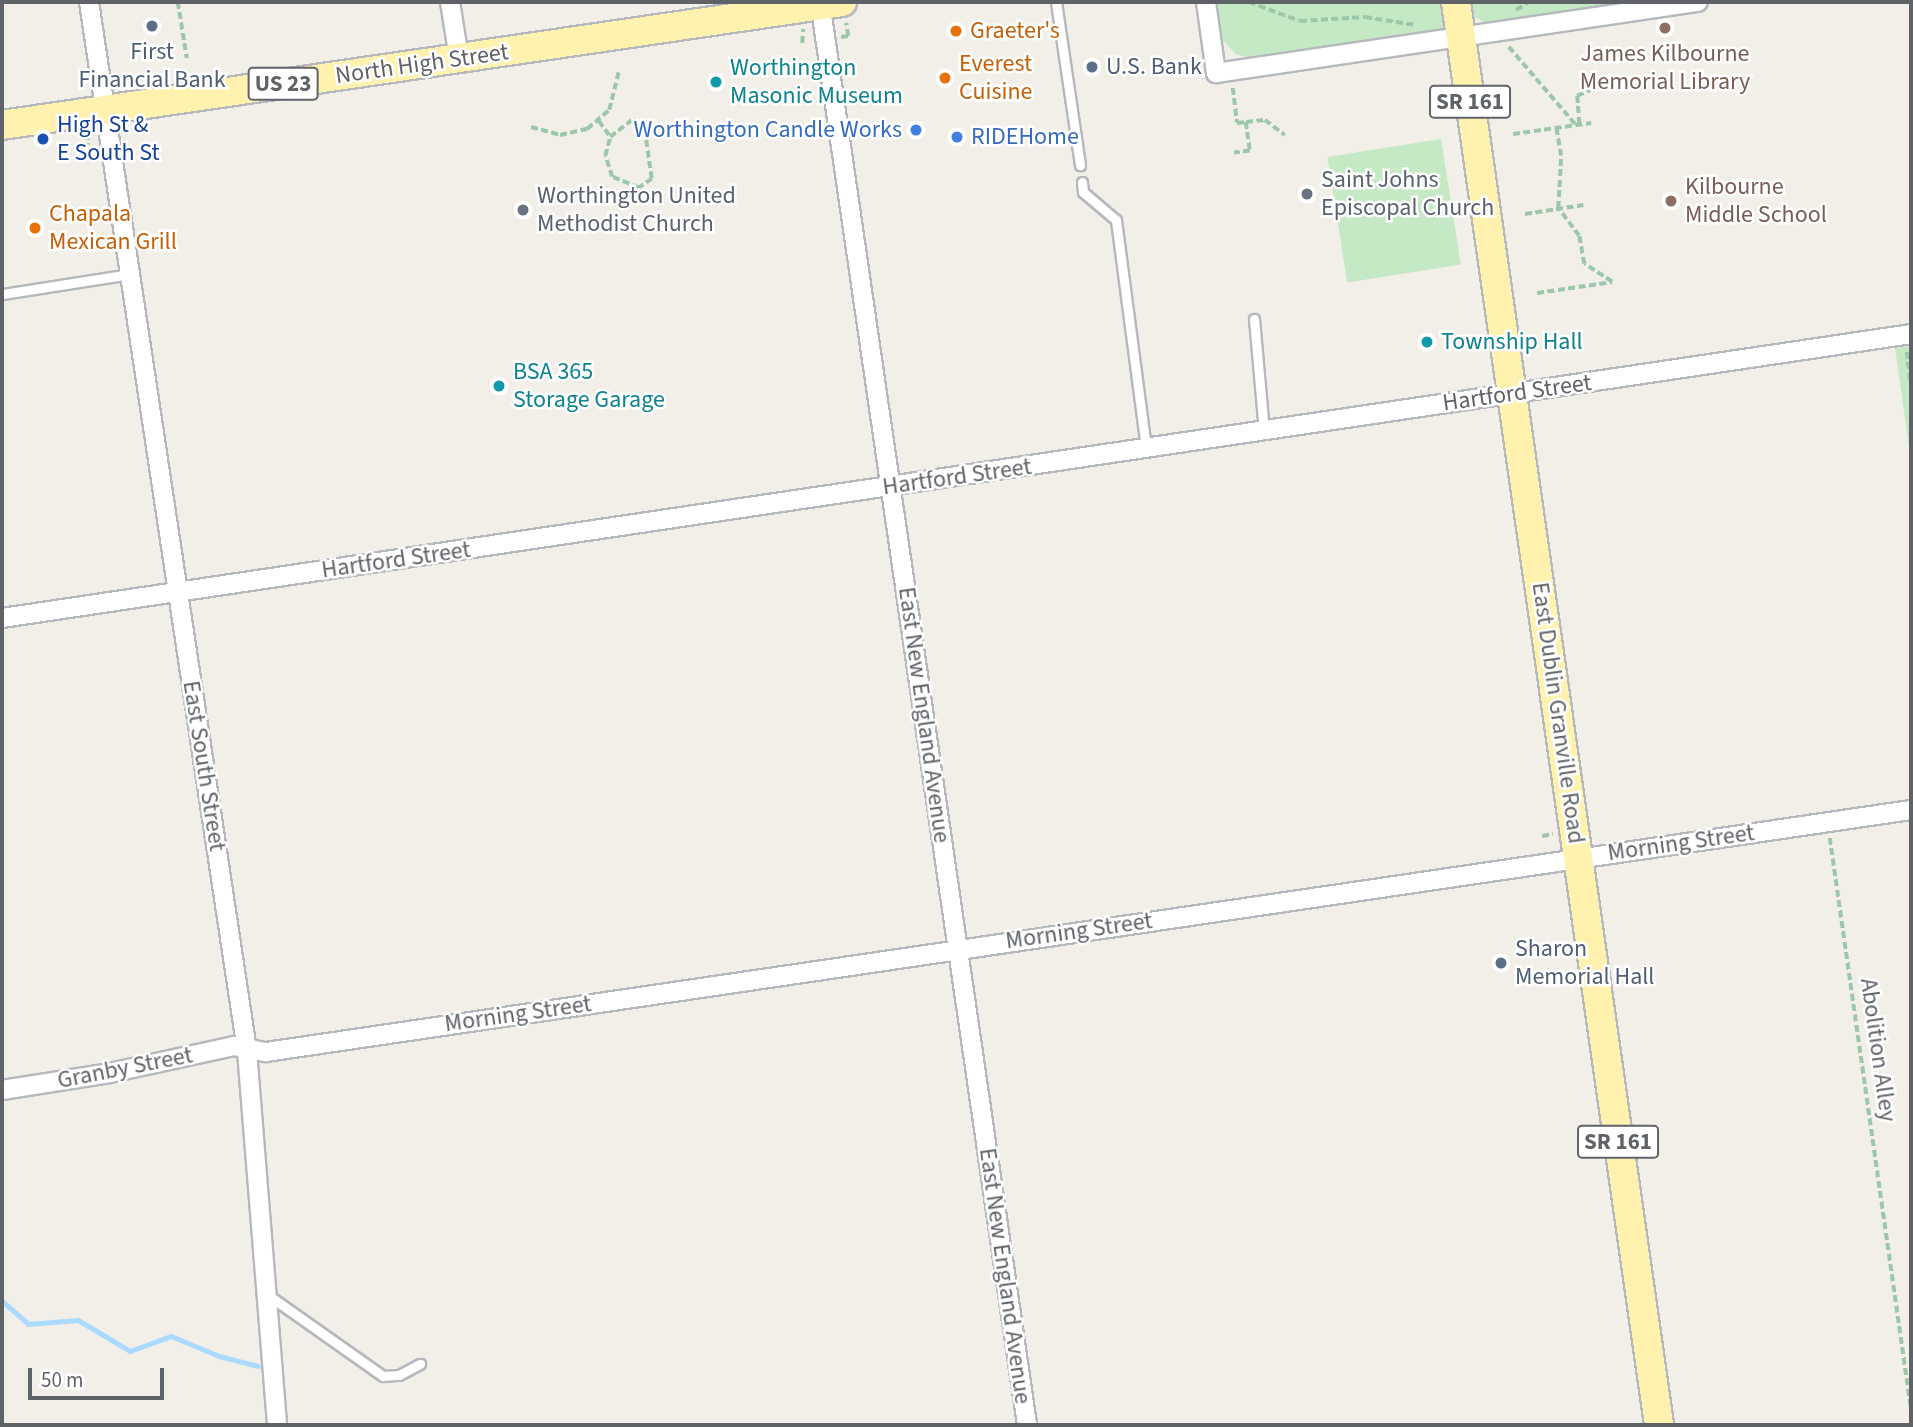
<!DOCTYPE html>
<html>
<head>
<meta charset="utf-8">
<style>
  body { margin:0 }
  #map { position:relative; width:1913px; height:1427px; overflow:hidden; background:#f1efe8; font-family:"Source Sans 3",sans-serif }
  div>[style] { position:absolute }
  .green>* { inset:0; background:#c5e8c5; transform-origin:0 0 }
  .stream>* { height:5px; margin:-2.5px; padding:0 2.5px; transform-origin:2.5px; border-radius:2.5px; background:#aadaff }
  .path>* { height:3.5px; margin-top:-1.75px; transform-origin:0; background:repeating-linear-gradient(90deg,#9cc7a9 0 7px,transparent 0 10.5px) }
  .roads { filter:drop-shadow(2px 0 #b5b8bc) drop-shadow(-2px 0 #b5b8bc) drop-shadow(0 2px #b5b8bc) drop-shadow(0 -2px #b5b8bc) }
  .service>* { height:9px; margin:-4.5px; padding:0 4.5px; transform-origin:4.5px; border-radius:4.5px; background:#fff }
  .minor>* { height:18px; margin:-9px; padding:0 9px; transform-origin:9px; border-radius:9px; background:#fff }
  .primary>* { height:28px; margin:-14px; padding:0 14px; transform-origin:14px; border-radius:14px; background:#fff2af }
  .dots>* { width:19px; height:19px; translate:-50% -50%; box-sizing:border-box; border:4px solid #fff; border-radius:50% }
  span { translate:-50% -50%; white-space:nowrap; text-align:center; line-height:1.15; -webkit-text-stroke:5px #fff; paint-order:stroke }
  .shield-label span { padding:2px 5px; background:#fff; border:2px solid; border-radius:5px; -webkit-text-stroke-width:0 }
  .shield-label { font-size:23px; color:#5f6368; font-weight:700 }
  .food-label { font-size:24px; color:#c56008 }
  .left { translate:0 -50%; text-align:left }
  .service-label { font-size:24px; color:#4e5e75 }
  .education-label { font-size:24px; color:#785e54 }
  .street-label { font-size:24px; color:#5f6368 }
  .culture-label { font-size:24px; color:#0d838f }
  .transit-label { font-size:24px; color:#164399 }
  .shop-label { font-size:24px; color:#366cbe }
  .right { translate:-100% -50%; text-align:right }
  .worship-label { font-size:24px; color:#5b616d }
  .frame { position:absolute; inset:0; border:4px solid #5f6368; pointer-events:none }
  .scale { position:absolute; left:28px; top:1368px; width:136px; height:32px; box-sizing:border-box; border:4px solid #5f6368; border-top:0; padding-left:9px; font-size:21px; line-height:24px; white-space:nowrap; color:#5f6368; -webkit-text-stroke:5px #fff; paint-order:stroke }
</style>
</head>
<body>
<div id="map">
  <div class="green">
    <i style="clip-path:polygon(1214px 2px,1441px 2px,1445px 23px,1440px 31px,1252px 59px,1236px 54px,1221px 39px)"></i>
    <i style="clip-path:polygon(1472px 2px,1646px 2px,1487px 24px,1475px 17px)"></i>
    <i style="left:1441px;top:139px;width:127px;height:115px;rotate:81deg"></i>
    <i style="clip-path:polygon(1911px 346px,1911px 461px,1895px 348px)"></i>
  </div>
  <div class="stream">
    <i style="left:2px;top:1301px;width:35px;rotate:41deg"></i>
    <i style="left:28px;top:1324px;width:50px;rotate:-4.6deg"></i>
    <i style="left:78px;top:1320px;width:61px;rotate:30.8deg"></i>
    <i style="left:130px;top:1351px;width:44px;rotate:-20.1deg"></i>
    <i style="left:171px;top:1336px;width:52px;rotate:22.6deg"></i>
    <i style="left:219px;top:1356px;width:40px;rotate:14.4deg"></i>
  </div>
  <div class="path">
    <i style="left:178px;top:2px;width:57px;rotate:80.9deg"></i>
    <i style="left:1249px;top:2px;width:54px;rotate:20.4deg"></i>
    <i style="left:1300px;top:21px;width:65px;rotate:-3.5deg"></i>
    <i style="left:1365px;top:17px;width:51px;rotate:9.1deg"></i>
    <i style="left:1516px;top:10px;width:15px;rotate:-32deg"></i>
    <i style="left:841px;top:37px;width:7px;rotate:-8deg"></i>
    <i style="left:848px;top:36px;width:13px;rotate:-99deg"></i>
    <i style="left:802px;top:43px;width:14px;rotate:-86deg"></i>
    <i style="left:1509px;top:47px;width:103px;rotate:49.3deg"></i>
    <i style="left:1233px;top:88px;width:35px;rotate:83deg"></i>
    <i style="left:1237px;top:123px;width:9px;rotate:-6deg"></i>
    <i style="left:1246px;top:122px;width:29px;rotate:82deg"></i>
    <i style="left:1250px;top:151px;width:16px;rotate:173deg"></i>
    <i style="left:633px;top:119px;width:16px;rotate:43deg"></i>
    <i style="left:645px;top:130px;width:49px;rotate:81.9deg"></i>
    <i style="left:652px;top:179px;width:16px;rotate:145deg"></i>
    <i style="left:639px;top:188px;width:29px;rotate:-158deg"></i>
    <i style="left:612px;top:177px;width:22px;rotate:-108deg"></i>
    <i style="left:605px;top:156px;width:20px;rotate:-75deg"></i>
    <i style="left:610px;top:137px;width:29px;rotate:-38deg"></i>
    <i style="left:599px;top:121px;width:19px;rotate:54deg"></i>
    <i style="left:1246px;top:122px;width:19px;rotate:-6deg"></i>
    <i style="left:1265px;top:120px;width:25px;rotate:37deg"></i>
    <i style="left:1579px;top:124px;width:28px;rotate:-94deg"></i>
    <i style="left:1577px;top:96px;width:33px;rotate:-25deg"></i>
    <i style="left:531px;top:127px;width:30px;rotate:15deg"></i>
    <i style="left:560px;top:135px;width:28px;rotate:-13deg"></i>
    <i style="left:587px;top:129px;width:29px;rotate:-41deg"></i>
    <i style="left:609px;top:110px;width:41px;rotate:-76deg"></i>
    <i style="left:88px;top:133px;width:12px;rotate:90deg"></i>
    <i style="left:1513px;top:134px;width:79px;rotate:-8deg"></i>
    <i style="left:1525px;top:214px;width:59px;rotate:-8.8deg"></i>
    <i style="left:1537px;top:293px;width:76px;rotate:-8.3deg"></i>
    <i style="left:1612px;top:282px;width:33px;rotate:-147deg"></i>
    <i style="left:1584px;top:264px;width:28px;rotate:-100deg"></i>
    <i style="left:1579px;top:236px;width:35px;rotate:-127deg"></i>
    <i style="left:1558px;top:208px;width:52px;rotate:-86.7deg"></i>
    <i style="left:1561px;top:156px;width:28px;rotate:-100deg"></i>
    <i style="left:1907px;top:352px;width:32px;rotate:83deg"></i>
    <i style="left:1542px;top:836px;width:11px;rotate:-10deg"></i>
    <i style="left:1830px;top:838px;width:576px;rotate:81.91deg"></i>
  </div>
  <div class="roads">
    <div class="service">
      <i style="left:1056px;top:2px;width:165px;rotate:81.6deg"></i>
      <i style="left:1082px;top:182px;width:10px;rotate:84deg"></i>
      <i style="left:1083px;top:192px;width:43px;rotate:40.3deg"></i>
      <i style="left:1116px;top:220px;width:230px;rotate:82.5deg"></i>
      <i style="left:2px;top:294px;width:130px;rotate:-8.9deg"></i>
      <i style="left:1254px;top:319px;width:112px;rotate:84.9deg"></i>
      <i style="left:268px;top:1295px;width:141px;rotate:35.2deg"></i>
      <i style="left:383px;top:1376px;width:16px;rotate:-4deg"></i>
      <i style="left:399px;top:1375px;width:24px;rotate:-28deg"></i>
    </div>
    <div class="minor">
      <i style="left:89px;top:2px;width:1061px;rotate:81.43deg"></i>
      <i style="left:247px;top:1051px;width:375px;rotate:85.4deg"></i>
      <i style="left:450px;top:2px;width:57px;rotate:80.9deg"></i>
      <i style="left:820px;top:2px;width:1438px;rotate:81.72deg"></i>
      <i style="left:1206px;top:2px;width:72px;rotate:82deg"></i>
      <i style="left:1216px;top:73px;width:487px;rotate:-8.4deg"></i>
      <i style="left:2px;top:618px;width:1930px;rotate:-8.46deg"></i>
      <i style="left:2px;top:1090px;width:109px;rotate:-8.9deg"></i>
      <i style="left:110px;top:1073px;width:127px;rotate:-12.3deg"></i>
      <i style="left:234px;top:1046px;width:33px;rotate:11deg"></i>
      <i style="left:266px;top:1052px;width:1663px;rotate:-8.37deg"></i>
    </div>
    <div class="primary">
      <i style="left:1456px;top:2px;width:1437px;rotate:81.88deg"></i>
      <i style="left:2px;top:125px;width:849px;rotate:-8.33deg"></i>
    </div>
  </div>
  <div class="dots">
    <i style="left:152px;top:26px;background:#5c6f8a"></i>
    <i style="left:1665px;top:28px;background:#8d6e63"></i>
    <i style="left:956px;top:31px;background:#e8710a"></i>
    <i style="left:1092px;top:67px;background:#5c6f8a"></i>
    <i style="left:945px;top:78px;background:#e8710a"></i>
    <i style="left:716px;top:82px;background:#0f9aa8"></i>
    <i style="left:916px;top:130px;background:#3f7fe0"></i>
    <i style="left:957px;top:137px;background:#3f7fe0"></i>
    <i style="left:43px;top:139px;background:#1a4fb4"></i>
    <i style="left:1307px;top:194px;background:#6b7280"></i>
    <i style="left:1671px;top:201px;background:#8d6e63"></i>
    <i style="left:523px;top:210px;background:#6b7280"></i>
    <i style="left:35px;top:228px;background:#e8710a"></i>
    <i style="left:1427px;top:342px;background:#0f9aa8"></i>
    <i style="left:499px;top:386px;background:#0f9aa8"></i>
    <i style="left:1501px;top:963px;background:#5c6f8a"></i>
  </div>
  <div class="shield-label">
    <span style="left:283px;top:84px">US 23</span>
    <span style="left:1470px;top:102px">SR 161</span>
    <span style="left:1618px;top:1142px">SR 161</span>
  </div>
  <div class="food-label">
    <span class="left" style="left:970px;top:31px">Graeter's</span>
    <span class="left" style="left:959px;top:78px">Everest<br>Cuisine</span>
    <span class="left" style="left:49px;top:228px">Chapala<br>Mexican Grill</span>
  </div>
  <div class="service-label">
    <span style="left:152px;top:66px">First<br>Financial Bank</span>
    <span class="left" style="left:1106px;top:67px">U.S. Bank</span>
    <span class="left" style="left:1515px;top:963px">Sharon<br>Memorial Hall</span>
  </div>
  <div class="education-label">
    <span style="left:1665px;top:68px">James Kilbourne<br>Memorial Library</span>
    <span class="left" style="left:1685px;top:201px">Kilbourne<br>Middle School</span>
  </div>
  <div class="street-label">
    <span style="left:422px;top:64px;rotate:-8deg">North High Street</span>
    <span style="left:1517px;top:393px;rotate:-8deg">Hartford Street</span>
    <span style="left:957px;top:477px;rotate:-8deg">Hartford Street</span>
    <span style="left:396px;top:560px;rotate:-8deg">Hartford Street</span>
    <span style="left:1558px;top:713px;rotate:82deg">East Dublin Granville Road</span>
    <span style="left:924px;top:715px;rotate:82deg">East New England Avenue</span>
    <span style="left:204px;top:766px;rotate:81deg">East South Street</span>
    <span style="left:1681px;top:843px;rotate:-8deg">Morning Street</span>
    <span style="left:1079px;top:931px;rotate:-8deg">Morning Street</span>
    <span style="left:518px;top:1014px;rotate:-8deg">Morning Street</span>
    <span style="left:1878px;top:1050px;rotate:82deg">Abolition Alley</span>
    <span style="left:125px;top:1068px;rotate:-11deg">Granby Street</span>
    <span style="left:1005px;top:1276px;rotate:82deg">East New England Avenue</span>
  </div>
  <div class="culture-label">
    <span class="left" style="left:730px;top:82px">Worthington<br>Masonic Museum</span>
    <span class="left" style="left:1441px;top:342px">Township Hall</span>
    <span class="left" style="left:513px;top:386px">BSA 365<br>Storage Garage</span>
  </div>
  <div class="transit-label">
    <span class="left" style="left:57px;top:139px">High St &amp;<br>E South St</span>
  </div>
  <div class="shop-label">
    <span class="right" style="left:902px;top:130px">Worthington Candle Works</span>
    <span class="left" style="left:971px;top:137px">RIDEHome</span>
  </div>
  <div class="worship-label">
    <span class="left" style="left:1321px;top:194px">Saint Johns<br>Episcopal Church</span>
    <span class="left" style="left:537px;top:210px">Worthington United<br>Methodist Church</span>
  </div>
  <div class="frame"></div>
  <div class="scale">50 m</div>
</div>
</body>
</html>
